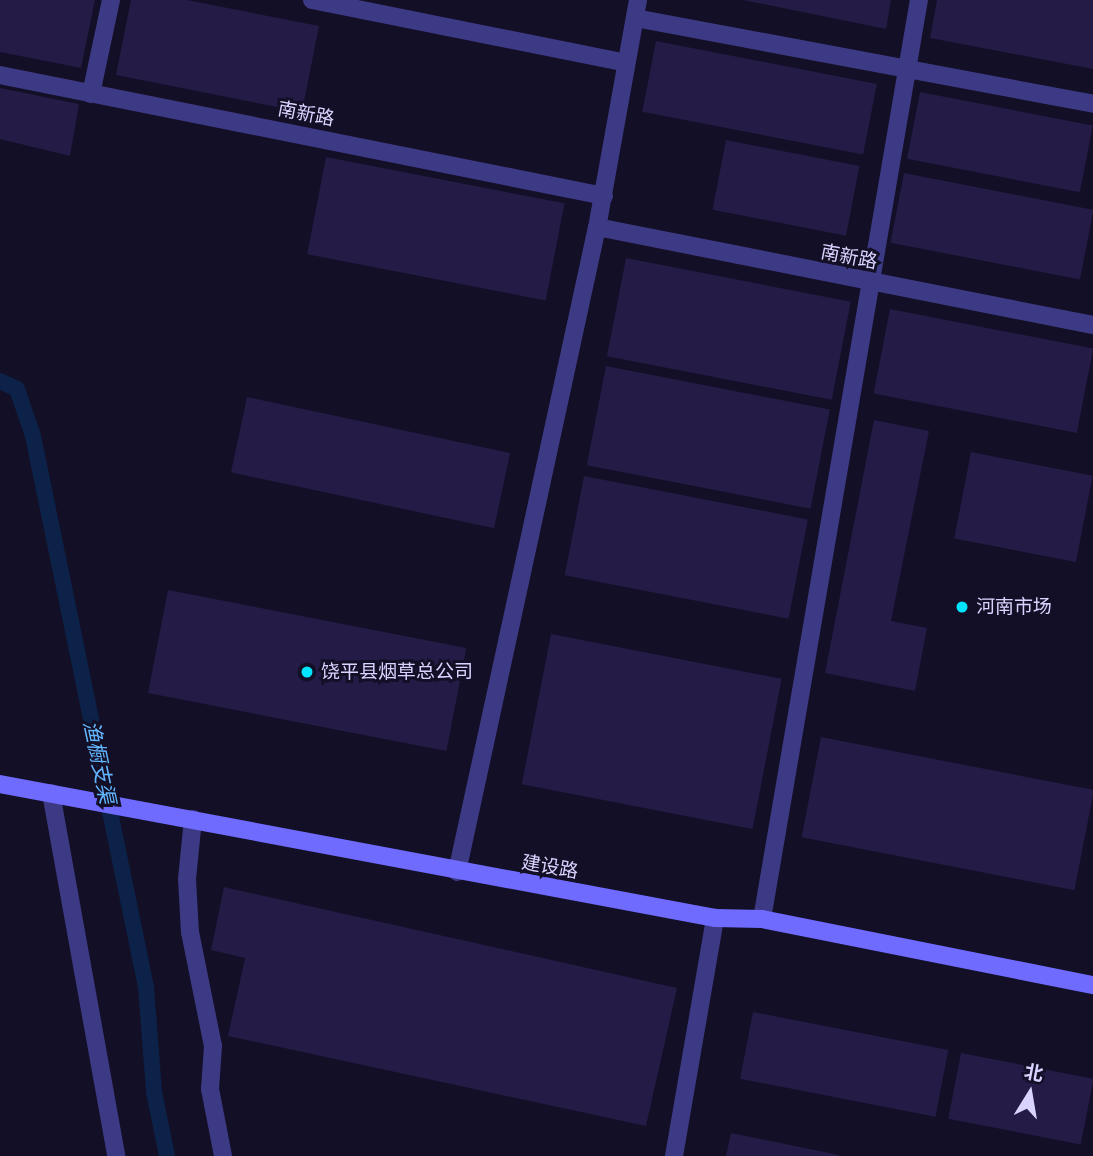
<!DOCTYPE html>
<html>
<head>
<meta charset="utf-8">
<style>
  body { margin:0 }
  #map { position:relative; width:1093px; height:1156px; overflow:hidden; background:#130f26; font-family:"Asap Condensed","Noto Sans SC",sans-serif }
  div>[style] { position:absolute }
  .stream>* { height:16px; margin:-8px; padding:0 8px; transform-origin:8px; border-radius:8px; background:#0c2248 }
  .building>* { inset:0; background:#241b47; transform-origin:0 0 }
  .service>* { height:18px; margin:-9px; padding:0 9px; transform-origin:9px; border-radius:9px; background:#3d3a85 }
  .minor>* { height:18px; margin:-9px; padding:0 9px; transform-origin:9px; border-radius:9px; background:#3d3a85 }
  .tertiary>* { height:18px; margin:-9px; padding:0 9px; transform-origin:9px; border-radius:9px; background:#3d3a85 }
  .secondary>* { height:18px; margin:-9px; padding:0 9px; transform-origin:9px; border-radius:9px; background:#6f6bff }
  .dots>* { width:19px; height:19px; translate:-50% -50%; box-sizing:border-box; border:4px solid #130f26; border-radius:50% }
  span { translate:-50% -50%; white-space:nowrap; text-align:center; line-height:1.15; -webkit-text-stroke:6px #130f26; paint-order:stroke }
  .street-label { font-size:19px; color:#d9d4ff }
  .poi-label { font-size:19px; color:#d9d4ff }
  .left { translate:0 -50%; text-align:left }
  .water-label { font-size:21px; color:#62b6ff; font-style:italic }
  .north { position:absolute; left:995px; top:1058px; width:70px; height:70px; -webkit-text-stroke:5px #130f26; paint-order:stroke; rotate:11deg; font-size:19px; font-weight:700; line-height:28px; text-align:center; color:#d9d4ff }
  .north::after { content:''; display:block; margin:auto; width:24px; height:32px; background:#d9d4ff; clip-path:polygon(50% 0,100% 100%,50% 72%,0 100%) }
</style>
</head>
<body>
<div id="map">
  <div class="stream">
    <i style="left:0;top:381px;width:19px;rotate:25deg"></i>
    <i style="left:17px;top:389px;width:50px;rotate:71.2deg"></i>
    <i style="left:33px;top:436px;width:562px;rotate:78.41deg"></i>
    <i style="left:146px;top:987px;width:105px;rotate:85.6deg"></i>
    <i style="left:154px;top:1092px;width:65px;rotate:78.5deg"></i>
  </div>
  <div class="building">
    <i style="clip-path:polygon(0 0,95px 0,81px 68px,0 52px)"></i>
    <i style="clip-path:polygon(131px 0,187px 0,319px 26px,302px 112px,116px 75px)"></i>
    <i style="clip-path:polygon(743px 0,891px 0,886px 29px)"></i>
    <i style="clip-path:polygon(937px 0,1093px 0,1093px 69px,930px 38px)"></i>
    <i style="left:656px;top:41px;width:225px;height:72px;rotate:11deg"></i>
    <i style="clip-path:polygon(0 88px,79px 104px,70px 156px,0 139px)"></i>
    <i style="left:920px;top:92px;width:176px;height:68px;rotate:11deg"></i>
    <i style="left:726px;top:140px;width:136px;height:71px;rotate:11deg"></i>
    <i style="left:326px;top:157px;width:243px;height:99px;rotate:11deg"></i>
    <i style="left:904px;top:173px;width:193px;height:71px;rotate:11deg"></i>
    <i style="left:626px;top:258px;width:229px;height:100px;rotate:11deg"></i>
    <i style="left:890px;top:309px;width:207px;height:86px;rotate:11deg"></i>
    <i style="left:606px;top:366px;width:228px;height:101px;rotate:11deg"></i>
    <i style="left:247px;top:397px;width:269px;height:77px;rotate:12deg"></i>
    <i style="clip-path:polygon(874px 420px,929px 431px,891px 621px,927px 628px,915px 691px,825px 673px)"></i>
    <i style="left:971px;top:452px;width:124px;height:88px;rotate:11deg"></i>
    <i style="left:584px;top:476px;width:228px;height:101px;rotate:11deg"></i>
    <i style="left:168px;top:590px;width:304px;height:105px;rotate:11deg"></i>
    <i style="left:551px;top:634px;width:235px;height:153px;rotate:11deg"></i>
    <i style="left:821px;top:737px;width:278px;height:102px;rotate:11deg"></i>
    <i style="clip-path:polygon(224px 887px,677px 988px,646px 1126px,228px 1036px,245px 958px,211px 950px)"></i>
    <i style="left:753px;top:1012px;width:199px;height:68px;rotate:11deg"></i>
    <i style="left:961px;top:1053px;width:135px;height:67px;rotate:11deg"></i>
    <i style="clip-path:polygon(731px 1133px,839px 1155px,839px 1156px,726px 1156px)"></i>
  </div>
  <div class="service">
    <i style="left:312px;top:0;width:320px;rotate:11.3deg"></i>
    <i style="left:635px;top:18px;width:466px;rotate:10.6deg"></i>
  </div>
  <div class="minor">
    <i style="left:638px;top:0;width:231px;rotate:100.2deg"></i>
    <i style="left:597px;top:227px;width:506px;rotate:11.18deg"></i>
    <i style="left:0;top:75px;width:616px;rotate:11.33deg"></i>
    <i style="left:91px;top:94px;width:96px;rotate:-78deg"></i>
    <i style="left:193px;top:819px;width:60px;rotate:95.7deg"></i>
    <i style="left:187px;top:879px;width:53px;rotate:86.8deg"></i>
    <i style="left:190px;top:932px;width:116px;rotate:78.6deg"></i>
    <i style="left:213px;top:1046px;width:43px;rotate:94deg"></i>
    <i style="left:210px;top:1089px;width:68px;rotate:79deg"></i>
    <i style="left:762px;top:919px;width:932px;rotate:-80.31deg"></i>
    <i style="left:674px;top:1156px;width:242px;rotate:-80.2deg"></i>
  </div>
  <div class="tertiary">
    <i style="left:51px;top:793px;width:369px;rotate:79.8deg"></i>
    <i style="left:457px;top:872px;width:660px;rotate:-77.75deg"></i>
  </div>
  <div class="secondary">
    <i style="left:0;top:784px;width:727px;rotate:10.61deg"></i>
    <i style="left:715px;top:918px;width:47px;rotate:1.2deg"></i>
    <i style="left:762px;top:919px;width:338px;rotate:11.3deg"></i>
  </div>
  <div class="dots">
    <i style="left:962px;top:607px;background:#00e5ff"></i>
    <i style="left:307px;top:672px;background:#00e5ff"></i>
  </div>
  <div class="street-label">
    <span style="left:306px;top:114px;rotate:11deg">南新路</span>
    <span style="left:849px;top:257px;rotate:11deg">南新路</span>
    <span style="left:550px;top:867px;rotate:10deg">建设路</span>
  </div>
  <div class="poi-label">
    <span class="left" style="left:976px;top:607px">河南市场</span>
    <span class="left" style="left:321px;top:672px">饶平县烟草总公司</span>
  </div>
  <div class="water-label">
    <span style="left:100px;top:762px;rotate:78deg">渔橱支渠</span>
  </div>
  <div class="north">北</div>
</div>
</body>
</html>
